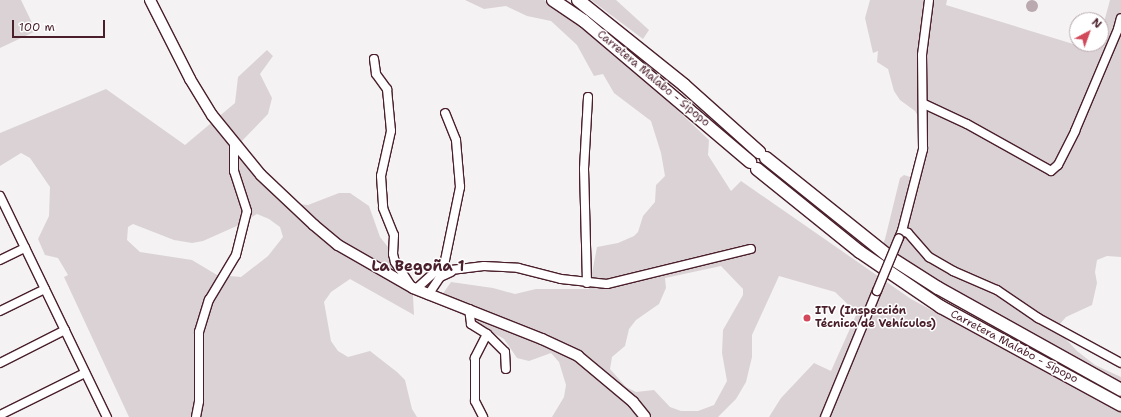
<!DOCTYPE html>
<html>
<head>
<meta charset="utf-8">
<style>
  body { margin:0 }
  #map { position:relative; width:1121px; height:417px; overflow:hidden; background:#f4f2f2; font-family:"Shantell Sans",sans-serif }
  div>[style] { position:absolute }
  .green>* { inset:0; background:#dbd2d5 }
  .water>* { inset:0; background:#baa9ae }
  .round { border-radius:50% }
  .roads { filter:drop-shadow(1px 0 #4a1f2b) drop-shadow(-1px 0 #4a1f2b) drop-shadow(0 1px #4a1f2b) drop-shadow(0 -1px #4a1f2b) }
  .minor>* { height:8px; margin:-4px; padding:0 4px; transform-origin:4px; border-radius:4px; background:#fff }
  .major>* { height:10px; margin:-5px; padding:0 5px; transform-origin:5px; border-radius:5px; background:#fff }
  .highway>* { height:12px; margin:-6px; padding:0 6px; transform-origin:6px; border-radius:6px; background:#fff }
  .bridges { filter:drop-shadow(1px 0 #4a1f2b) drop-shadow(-1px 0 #4a1f2b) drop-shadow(0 1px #4a1f2b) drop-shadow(0 -1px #4a1f2b) }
  .minor-bridge>* { height:8px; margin:-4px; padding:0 4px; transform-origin:4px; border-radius:4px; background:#fff }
  .dots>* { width:11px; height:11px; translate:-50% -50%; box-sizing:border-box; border:2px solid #fff; border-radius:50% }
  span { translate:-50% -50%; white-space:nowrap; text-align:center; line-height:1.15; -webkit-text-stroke:3px #fff; paint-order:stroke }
  .street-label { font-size:11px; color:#4a1f2b }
  .poi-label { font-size:11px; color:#4a1f2b; font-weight:700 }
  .left { translate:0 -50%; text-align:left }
  .district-label { font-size:15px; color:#4a1f2b; font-weight:700 }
  .north { position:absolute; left:1069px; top:12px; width:40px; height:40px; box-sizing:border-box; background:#fff; border:1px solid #b7a5aa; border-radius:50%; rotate:41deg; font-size:11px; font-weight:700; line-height:16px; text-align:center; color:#4a1f2b }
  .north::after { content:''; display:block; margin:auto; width:14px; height:18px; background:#d1495b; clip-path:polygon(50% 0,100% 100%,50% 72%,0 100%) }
  .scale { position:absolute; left:12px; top:20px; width:93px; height:18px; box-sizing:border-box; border:2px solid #4a1f2b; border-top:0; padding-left:5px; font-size:12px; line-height:14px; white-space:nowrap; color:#4a1f2b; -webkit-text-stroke:3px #fff; paint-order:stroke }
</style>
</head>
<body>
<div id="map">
  <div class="green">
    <i style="clip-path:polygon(0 0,21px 0,36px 31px,0 48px)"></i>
    <i style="clip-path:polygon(evenodd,465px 0,544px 0,559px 9px,618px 54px,709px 140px,708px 155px,731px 191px,741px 181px,911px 299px,1121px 413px,1121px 417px,769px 417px,781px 398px,814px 363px,831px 371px,857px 313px,835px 292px,779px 276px,752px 335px,752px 357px,746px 382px,736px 399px,718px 417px,552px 417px,564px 397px,566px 385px,559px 362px,551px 353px,529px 361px,517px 358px,504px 339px,438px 301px,451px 282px,493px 288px,515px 294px,536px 289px,589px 289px,597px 247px,618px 243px,634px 236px,638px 232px,643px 216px,655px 202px,656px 185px,665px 176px,661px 153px,651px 121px,614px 93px,603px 74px,594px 76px,577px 45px,551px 21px,527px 16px,506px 6px,484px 9px,465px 0,721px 266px,743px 289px,743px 295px,723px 330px,722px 353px,727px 381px,714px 405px,698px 411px,681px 411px,670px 407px,654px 390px,636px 392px,626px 387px,610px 369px,612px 357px,625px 346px,629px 329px,636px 320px,659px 304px,666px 288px,665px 278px,721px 266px)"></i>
    <i style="clip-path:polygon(591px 0,616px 0,649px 30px,643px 39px)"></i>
    <i style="clip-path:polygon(870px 0,947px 0,946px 5px,1096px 51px,1098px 44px,1101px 44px,1101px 33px,1110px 0,1121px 0,1121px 257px,1107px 256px,1097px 260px,1095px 272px,1097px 283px,1092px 305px,1066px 317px,1059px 325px,1062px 335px,1077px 351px,1095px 365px,1121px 377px,1121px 385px,972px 311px,878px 256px,885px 239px,900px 178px,904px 175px,910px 177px,914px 173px,919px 150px,921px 121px,915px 111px,900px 100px,894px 91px,888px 69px,877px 62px,878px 51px,873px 53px,865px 18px)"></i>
    <i style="clip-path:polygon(evenodd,267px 50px,273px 56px,260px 74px,272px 98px,268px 114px,238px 145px,296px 204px,308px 205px,339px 193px,350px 193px,369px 206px,380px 237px,412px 277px,414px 315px,350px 279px,331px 292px,324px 302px,331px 341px,338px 351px,348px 357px,370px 351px,397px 372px,405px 380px,412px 409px,417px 417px,129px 417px,64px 277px,68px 275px,58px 258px,45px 255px,38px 239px,49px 216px,50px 187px,30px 158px,21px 153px,0 166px,0 133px,106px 89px,185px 145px,235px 103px,238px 77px,267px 50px,257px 214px,269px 219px,280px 227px,283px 237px,268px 256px,241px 277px,217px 275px,192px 260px,140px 252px,127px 240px,128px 227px,133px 224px,174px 240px,192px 243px,203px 241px,239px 225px,257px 214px)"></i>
  </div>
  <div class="water">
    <i class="round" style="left:1026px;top:0;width:12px;height:12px"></i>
  </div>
  <div class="roads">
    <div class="minor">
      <i style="left:374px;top:59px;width:15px;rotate:82deg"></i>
      <i style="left:376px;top:74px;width:19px;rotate:54deg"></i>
      <i style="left:387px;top:89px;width:42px;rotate:84.6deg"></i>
      <i style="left:391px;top:131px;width:46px;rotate:102.5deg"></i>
      <i style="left:381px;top:176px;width:32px;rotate:86deg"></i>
      <i style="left:383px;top:208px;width:29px;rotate:68deg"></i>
      <i style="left:394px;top:235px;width:19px;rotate:93deg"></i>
      <i style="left:393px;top:254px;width:8px;rotate:76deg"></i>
      <i style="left:395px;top:262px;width:30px;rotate:56deg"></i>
      <i style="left:924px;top:104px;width:47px;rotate:24.9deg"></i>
      <i style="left:967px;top:124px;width:96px;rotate:29.2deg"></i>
      <i style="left:1051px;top:171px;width:9px;rotate:-41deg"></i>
      <i style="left:1058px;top:165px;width:38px;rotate:-63deg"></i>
      <i style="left:1075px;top:131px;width:111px;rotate:-67.1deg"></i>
      <i style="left:1118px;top:29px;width:11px;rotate:-75deg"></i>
      <i style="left:0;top:196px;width:246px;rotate:64.2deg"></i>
      <i style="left:902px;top:231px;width:85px;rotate:-75.6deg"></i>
      <i style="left:923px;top:149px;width:94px;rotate:-90.6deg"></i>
      <i style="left:922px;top:55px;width:55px;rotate:-82.7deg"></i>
      <i style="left:899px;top:238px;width:8px;rotate:-67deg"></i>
      <i style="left:902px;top:231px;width:6px;rotate:18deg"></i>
      <i style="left:908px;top:233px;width:32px;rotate:49deg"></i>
      <i style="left:929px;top:257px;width:28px;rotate:30deg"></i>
      <i style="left:953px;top:271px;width:48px;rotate:23.4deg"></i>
      <i style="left:997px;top:290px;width:50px;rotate:34.3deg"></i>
      <i style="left:1038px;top:318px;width:94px;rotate:28.5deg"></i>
      <i style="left:0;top:260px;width:28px;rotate:-26deg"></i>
      <i style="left:443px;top:270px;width:85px;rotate:-78.4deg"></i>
      <i style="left:460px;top:187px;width:47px;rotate:-94.9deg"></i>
      <i style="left:456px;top:140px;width:29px;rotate:-112deg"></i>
      <i style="left:587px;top:283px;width:114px;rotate:-91.5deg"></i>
      <i style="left:584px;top:169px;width:72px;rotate:-86.8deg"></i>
      <i style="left:416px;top:289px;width:25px;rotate:-42deg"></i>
      <i style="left:435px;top:272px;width:49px;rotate:-7deg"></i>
      <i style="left:484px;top:266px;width:34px;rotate:3deg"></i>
      <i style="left:518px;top:268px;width:44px;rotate:14.3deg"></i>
      <i style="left:561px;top:279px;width:46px;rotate:6.2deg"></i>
      <i style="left:607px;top:284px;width:148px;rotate:-13.7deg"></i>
      <i style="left:428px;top:295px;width:22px;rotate:-56deg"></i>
      <i style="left:440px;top:277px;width:12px;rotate:-24deg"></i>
      <i style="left:469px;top:309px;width:15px;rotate:82deg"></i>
      <i style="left:471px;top:324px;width:19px;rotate:32deg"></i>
      <i style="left:487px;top:334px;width:27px;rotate:117deg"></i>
      <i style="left:475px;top:358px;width:43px;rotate:90deg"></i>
      <i style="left:475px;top:401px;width:18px;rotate:63deg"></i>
      <i style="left:0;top:311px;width:50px;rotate:-26.1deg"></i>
      <i style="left:487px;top:334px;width:25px;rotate:45deg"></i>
      <i style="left:505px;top:352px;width:17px;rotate:87deg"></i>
      <i style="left:0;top:363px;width:73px;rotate:-26.9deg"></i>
      <i style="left:0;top:415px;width:95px;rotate:-26.3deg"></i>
      <i style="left:196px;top:417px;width:16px;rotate:-79deg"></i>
      <i style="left:199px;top:401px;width:69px;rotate:-90deg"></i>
      <i style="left:199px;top:332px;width:34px;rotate:-73deg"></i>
      <i style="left:209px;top:300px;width:52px;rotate:-59deg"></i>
      <i style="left:236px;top:255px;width:45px;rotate:-76deg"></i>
      <i style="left:247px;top:211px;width:42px;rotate:-108deg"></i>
      <i style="left:234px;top:171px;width:26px;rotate:-90deg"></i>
      <i style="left:825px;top:417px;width:136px;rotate:-67.6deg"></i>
    </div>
    <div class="major">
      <i style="left:150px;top:0;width:89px;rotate:63.1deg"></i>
      <i style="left:190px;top:79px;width:42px;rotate:58.6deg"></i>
      <i style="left:212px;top:115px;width:77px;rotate:50.8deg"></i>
      <i style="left:261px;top:175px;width:73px;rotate:43.3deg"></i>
      <i style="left:314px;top:225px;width:31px;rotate:40deg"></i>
      <i style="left:338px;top:245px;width:86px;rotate:29.8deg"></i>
      <i style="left:413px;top:288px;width:139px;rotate:21.6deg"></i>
      <i style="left:542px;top:339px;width:40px;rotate:25deg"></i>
      <i style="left:578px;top:356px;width:72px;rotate:39.9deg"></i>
      <i style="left:633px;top:402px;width:19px;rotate:51deg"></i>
    </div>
    <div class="highway">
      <i style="left:553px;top:0;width:37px;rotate:34deg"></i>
      <i style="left:584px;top:21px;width:218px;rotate:40.3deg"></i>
      <i style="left:578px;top:0;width:136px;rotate:38.7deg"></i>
      <i style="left:684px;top:85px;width:101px;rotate:41.8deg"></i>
      <i style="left:766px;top:158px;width:160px;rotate:38.7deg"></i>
      <i style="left:891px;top:258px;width:56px;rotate:32.6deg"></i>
      <i style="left:938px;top:288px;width:210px;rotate:29.1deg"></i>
      <i style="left:757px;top:169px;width:132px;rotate:38.9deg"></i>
      <i style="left:860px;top:252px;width:98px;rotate:34.2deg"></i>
      <i style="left:941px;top:307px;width:205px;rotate:28.6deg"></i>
    </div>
  </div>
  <div class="bridges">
    <div class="minor-bridge">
      <i style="left:877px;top:291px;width:57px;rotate:-67.5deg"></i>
    </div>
  </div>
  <div class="dots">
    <i style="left:807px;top:318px;background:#d1495b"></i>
  </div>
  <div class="street-label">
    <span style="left:653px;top:79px;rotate:40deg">Carretera Malabo - Sipopo</span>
    <span style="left:1014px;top:347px;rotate:28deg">Carretera Malabo - Sipopo</span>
  </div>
  <div class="poi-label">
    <span class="left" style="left:815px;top:318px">ITV (Inspección<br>Técnica de Vehículos)</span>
  </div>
  <div class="district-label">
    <span style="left:418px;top:267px">La Begoña 1</span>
  </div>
  <div class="north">N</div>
  <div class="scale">100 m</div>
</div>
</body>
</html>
